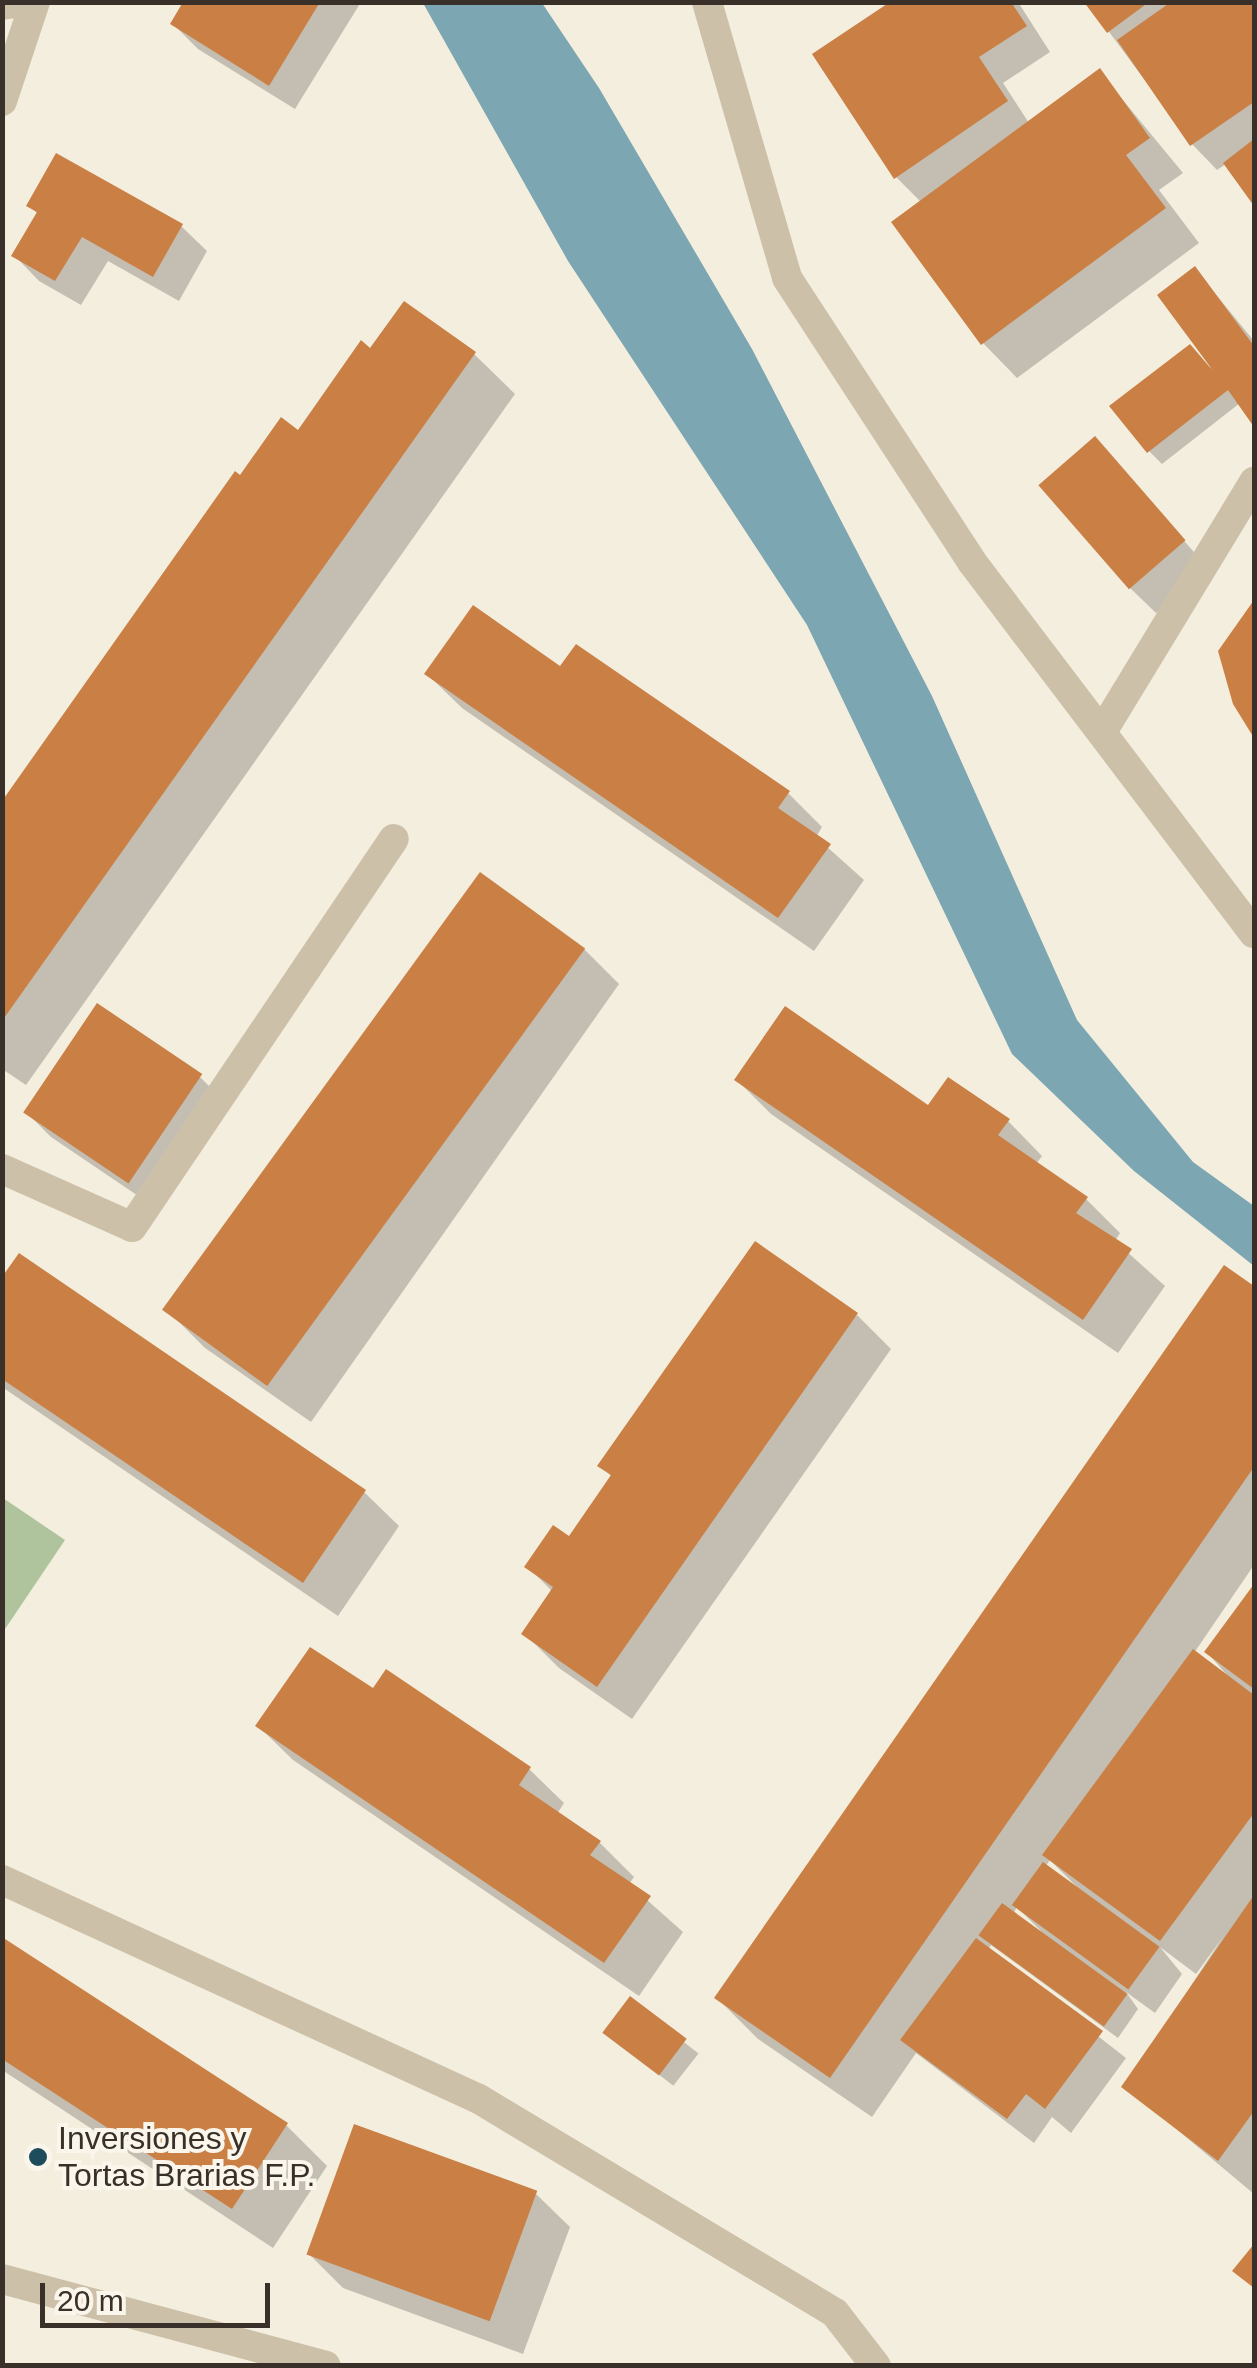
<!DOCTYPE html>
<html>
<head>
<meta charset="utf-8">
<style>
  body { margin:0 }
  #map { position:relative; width:1257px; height:2368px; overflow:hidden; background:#f4eede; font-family:Arial,sans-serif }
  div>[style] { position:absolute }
  .green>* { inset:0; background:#afc49d }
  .water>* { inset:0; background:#7ca6b2 }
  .shadow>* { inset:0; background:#0003; transform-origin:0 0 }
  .building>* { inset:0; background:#ca7f45; transform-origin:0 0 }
  .lane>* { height:30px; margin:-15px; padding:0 15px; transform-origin:15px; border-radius:15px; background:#cdc0a9 }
  .street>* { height:30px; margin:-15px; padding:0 15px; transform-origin:15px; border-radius:15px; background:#cdc0a9 }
  .dots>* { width:28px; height:28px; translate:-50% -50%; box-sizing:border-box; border:5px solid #fbf6eb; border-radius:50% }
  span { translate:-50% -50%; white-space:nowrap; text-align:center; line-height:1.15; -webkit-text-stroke:8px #fbf6eb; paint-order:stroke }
  .poi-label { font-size:32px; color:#393129 }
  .left { translate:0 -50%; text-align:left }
  .frame { position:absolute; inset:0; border:5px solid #393129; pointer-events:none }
  .scale { position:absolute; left:40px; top:2283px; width:230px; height:45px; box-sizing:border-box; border:5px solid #393129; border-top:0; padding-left:12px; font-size:30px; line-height:35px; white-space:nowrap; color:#393129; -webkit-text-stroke:8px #fbf6eb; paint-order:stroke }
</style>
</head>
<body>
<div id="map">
  <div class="green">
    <i style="clip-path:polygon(3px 1498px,65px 1540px,3px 1632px)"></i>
  </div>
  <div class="water">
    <i style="clip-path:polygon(423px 3px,542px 3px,599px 88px,752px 349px,932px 696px,1077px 1020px,1193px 1162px,1254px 1206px,1254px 1266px,1134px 1171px,1012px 1054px,807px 625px,568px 261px)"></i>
  </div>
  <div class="shadow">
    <i style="clip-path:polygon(186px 2px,361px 2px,295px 109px,198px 49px,173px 24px)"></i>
    <i style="clip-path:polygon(894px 2px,1018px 2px,1050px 52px,1003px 83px,1029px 123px,1099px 71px,1183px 173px,1159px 190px,1199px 243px,1017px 378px,983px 343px,922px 203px,896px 177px)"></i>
    <i style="clip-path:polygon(1087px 2px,1254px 2px,1254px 202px,1226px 164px,1217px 170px,1192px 144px)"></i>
    <i style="clip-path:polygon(29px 206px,181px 226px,207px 251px,179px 301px,108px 261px,81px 305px,39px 281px,14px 255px,38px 214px)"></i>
    <i style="clip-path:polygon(1195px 269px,1254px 341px,1254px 423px,1240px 403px,1162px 464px,1149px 451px,1212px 365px)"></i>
    <i style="clip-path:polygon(371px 351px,474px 354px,515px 394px,26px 1085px,2px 1069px,2px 805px,241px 478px,298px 433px)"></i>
    <i style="clip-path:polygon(1095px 440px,1208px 568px,1156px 613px,1130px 588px)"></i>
    <i style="clip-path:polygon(1254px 603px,1254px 733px,1235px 703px,1220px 651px)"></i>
    <i style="clip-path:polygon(561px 670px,788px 793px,822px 827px,816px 837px,864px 880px,814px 951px,462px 708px,427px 674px)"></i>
    <i style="clip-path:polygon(480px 875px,585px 950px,619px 984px,311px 1422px,205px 1348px,171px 1314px)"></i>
    <i style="clip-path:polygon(200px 1077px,225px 1102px,153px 1206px,51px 1137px,26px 1112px)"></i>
    <i style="clip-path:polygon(737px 1080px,1008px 1121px,1042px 1156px,1036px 1164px,1086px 1199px,1120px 1233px,1115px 1241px,1165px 1286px,1118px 1353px,771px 1114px)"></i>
    <i style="clip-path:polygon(evenodd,1224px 1269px,1254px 1289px,1254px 1565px,1194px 1653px,1232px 1681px,1207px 1652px,1254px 1588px,1254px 2194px,1125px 2086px,1223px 1937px,1196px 1974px,1160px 1947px,1182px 1974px,1155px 2013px,1126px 1992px,1138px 2009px,1118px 2038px,991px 1945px,988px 1950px,1126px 2058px,1071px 2133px,1052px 2117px,1034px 2143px,916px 2053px,872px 2117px,758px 2039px,717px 1998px,1224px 1269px,1050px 1860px,1076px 1886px,1074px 1888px,1045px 1867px,1050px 1860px,1224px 1269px,1017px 1907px,1041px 1931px,1040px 1933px,1013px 1914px,1017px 1907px)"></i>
    <i style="clip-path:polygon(2px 1282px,364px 1492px,399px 1526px,338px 1616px,2px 1387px)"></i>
    <i style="clip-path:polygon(857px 1315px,891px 1349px,632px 1719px,559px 1668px,524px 1633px,553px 1592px,527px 1566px,569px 1539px,613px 1478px,600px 1465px)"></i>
    <i style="clip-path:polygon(374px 1692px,529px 1769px,564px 1803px,557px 1814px,600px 1843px,634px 1877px,629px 1884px,683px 1932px,639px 1996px,293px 1760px,258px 1726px)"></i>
    <i style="clip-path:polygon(2px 1940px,286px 2125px,327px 2166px,273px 2248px,2px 2070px)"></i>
    <i style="left:630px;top:2000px;width:87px;height:41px;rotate:38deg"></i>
    <i style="clip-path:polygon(535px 2193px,570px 2227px,523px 2354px,343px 2288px,309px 2254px)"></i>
  </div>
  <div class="building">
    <i style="clip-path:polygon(183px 2px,320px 2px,269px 86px,170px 24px)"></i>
    <i style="clip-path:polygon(890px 2px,1011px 2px,1027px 26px,979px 57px,1008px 101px,894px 179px,812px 54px)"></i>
    <i style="clip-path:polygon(1084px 2px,1149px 2px,1107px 33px)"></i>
    <i style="clip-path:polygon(1171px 2px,1254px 2px,1254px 102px,1190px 146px,1117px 40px)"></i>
    <i style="clip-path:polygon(1100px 68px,1150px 138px,1126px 155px,1166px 208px,981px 345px,891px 222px)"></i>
    <i style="clip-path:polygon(1254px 139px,1254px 206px,1223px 163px)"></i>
    <i style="clip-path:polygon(56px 153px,183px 224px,153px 277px,82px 237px,55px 281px,11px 256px,37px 212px,26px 206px)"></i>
    <i style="clip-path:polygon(1195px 266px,1254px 346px,1254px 427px,1228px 390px,1147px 453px,1109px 406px,1190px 344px,1214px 372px,1157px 295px)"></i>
    <i style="clip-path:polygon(404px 301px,476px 352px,2px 1021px,2px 801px,235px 471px,240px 475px,281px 417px,298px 430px,361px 340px,370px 348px)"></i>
    <i style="left:1095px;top:436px;width:138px;height:75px;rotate:49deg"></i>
    <i style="clip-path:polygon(1254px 600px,1254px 738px,1233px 704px,1218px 651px)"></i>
    <i style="clip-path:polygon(473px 605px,560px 666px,576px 644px,790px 791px,778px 808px,831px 844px,778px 918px,424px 674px)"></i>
    <i style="left:480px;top:872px;width:130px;height:541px;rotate:36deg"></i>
    <i style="left:97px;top:1003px;width:127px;height:132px;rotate:34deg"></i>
    <i style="clip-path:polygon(785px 1006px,928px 1105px,948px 1077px,1010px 1119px,998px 1135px,1088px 1197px,1076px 1213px,1132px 1249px,1083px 1320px,734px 1080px)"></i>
    <i style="clip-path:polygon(755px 1241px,858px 1313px,597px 1687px,521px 1634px,553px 1587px,524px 1567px,553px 1525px,569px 1536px,611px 1475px,597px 1466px)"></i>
    <i style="clip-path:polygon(19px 1253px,366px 1490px,303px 1583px,2px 1379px,2px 1277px)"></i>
    <i style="clip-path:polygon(1224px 1265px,1254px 1286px,1254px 1467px,830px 2078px,714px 1998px)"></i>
    <i style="clip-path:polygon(1254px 1584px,1254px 1689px,1204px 1652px)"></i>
    <i style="clip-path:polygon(310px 1647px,373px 1688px,386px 1669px,531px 1767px,519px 1785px,601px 1841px,590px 1855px,651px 1896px,604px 1963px,255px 1726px)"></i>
    <i style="clip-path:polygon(1193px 1649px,1254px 1695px,1254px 1813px,1160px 1941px,1042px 1855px)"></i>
    <i style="left:1043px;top:1862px;width:144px;height:53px;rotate:36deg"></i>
    <i style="clip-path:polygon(1254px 1895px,1254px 2111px,1218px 2161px,1121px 2087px)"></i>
    <i style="left:1002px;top:1903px;width:155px;height:40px;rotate:36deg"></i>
    <i style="clip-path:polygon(2px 1937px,288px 2123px,232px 2209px,2px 2059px)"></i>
    <i style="clip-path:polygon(976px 1938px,1103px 2031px,1045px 2109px,1026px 2094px,1007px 2119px,900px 2040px)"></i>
    <i style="left:630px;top:1996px;width:71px;height:46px;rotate:37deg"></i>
    <i style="left:354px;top:2124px;width:195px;height:139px;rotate:20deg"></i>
    <i style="clip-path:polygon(1254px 2244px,1254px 2288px,1232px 2271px)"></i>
  </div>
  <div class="lane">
    <i style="left:2px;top:1169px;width:142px;rotate:24deg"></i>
    <i style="left:132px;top:1227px;width:468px;rotate:-56deg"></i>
    <i style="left:2px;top:1880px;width:525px;rotate:24.66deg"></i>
    <i style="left:479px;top:2099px;width:415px;rotate:31deg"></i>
    <i style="left:835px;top:2313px;width:67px;rotate:52.3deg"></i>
  </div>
  <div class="street">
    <i style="left:707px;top:2px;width:287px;rotate:73.8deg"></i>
    <i style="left:787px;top:278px;width:339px;rotate:56.9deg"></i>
    <i style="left:972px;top:562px;width:466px;rotate:52.8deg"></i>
    <i style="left:2px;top:5px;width:18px;rotate:-9deg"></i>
    <i style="left:2px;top:101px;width:104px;rotate:-71.6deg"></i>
    <i style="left:1102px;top:732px;width:293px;rotate:-58.7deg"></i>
    <i style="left:2px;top:2279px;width:335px;rotate:15deg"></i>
  </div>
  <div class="dots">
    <i style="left:38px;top:2157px;background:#1d4d5d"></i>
  </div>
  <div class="poi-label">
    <span class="left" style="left:58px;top:2157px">Inversiones y<br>Tortas Brarias F.P.</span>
  </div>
  <div class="frame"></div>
  <div class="scale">20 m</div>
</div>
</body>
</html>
